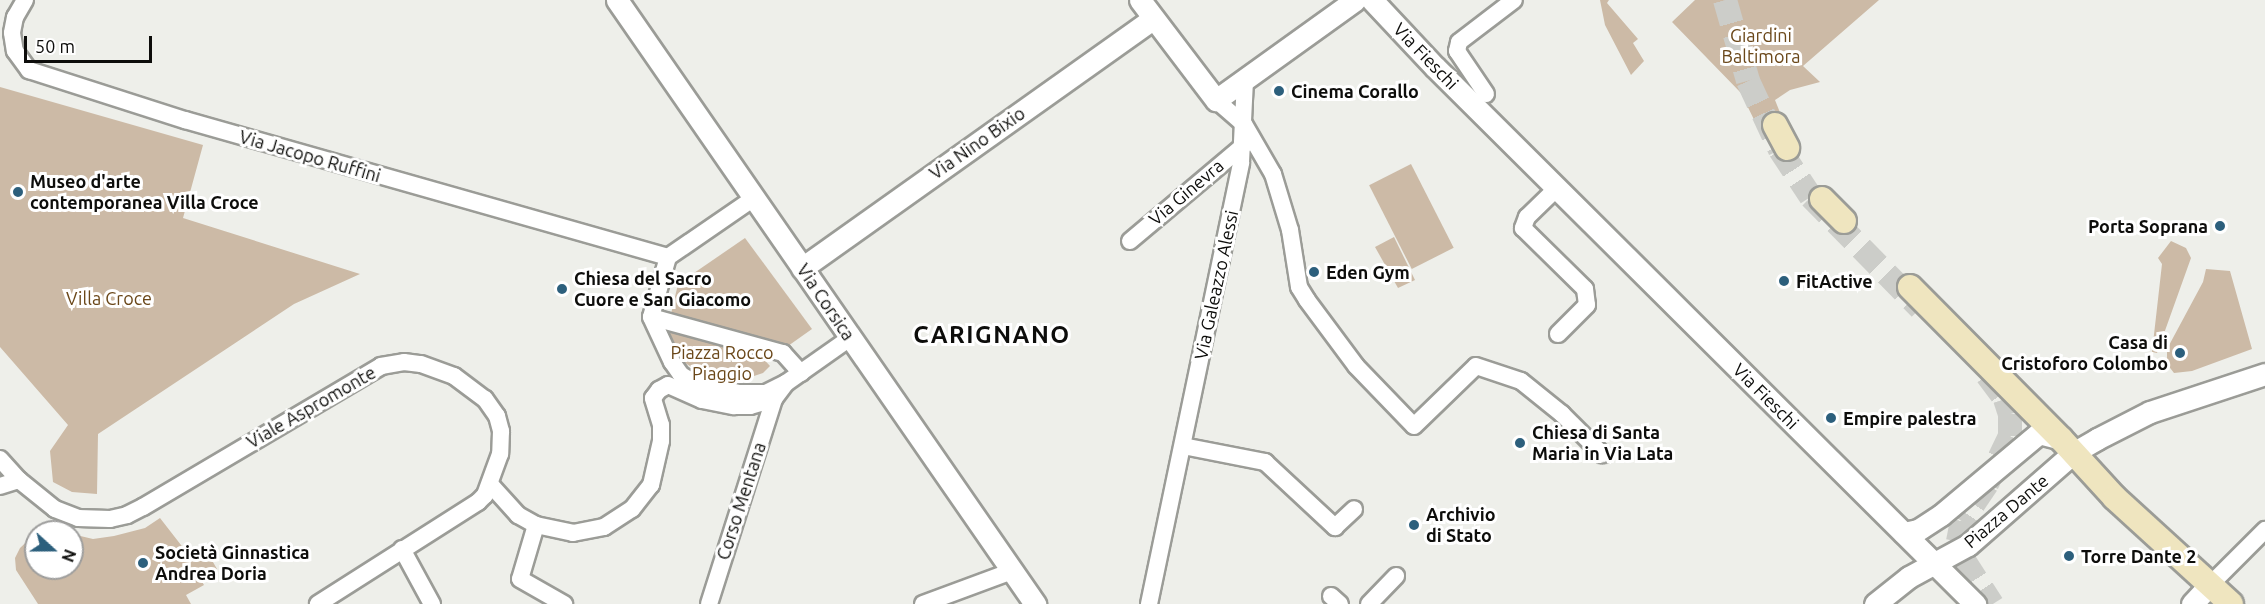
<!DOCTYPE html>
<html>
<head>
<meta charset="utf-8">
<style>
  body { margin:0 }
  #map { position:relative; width:2265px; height:604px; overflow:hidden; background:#eeefea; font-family:Ubuntu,sans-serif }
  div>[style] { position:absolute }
  .green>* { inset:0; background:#ccbaa6; transform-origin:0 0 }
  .secondary-tunnel>* { height:24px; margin-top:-12px; transform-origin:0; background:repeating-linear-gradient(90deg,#cccdc9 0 24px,transparent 0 36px) }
  .roads { filter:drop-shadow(2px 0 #9b9c97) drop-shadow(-2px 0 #9b9c97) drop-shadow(0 2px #9b9c97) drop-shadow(0 -2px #9b9c97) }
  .minor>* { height:16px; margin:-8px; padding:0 8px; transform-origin:8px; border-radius:8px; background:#fff }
  .tertiary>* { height:21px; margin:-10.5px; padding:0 10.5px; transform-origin:10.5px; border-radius:10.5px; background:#fff }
  .secondary>* { height:24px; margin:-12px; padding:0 12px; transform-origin:12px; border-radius:12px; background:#efe5bf }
  .dots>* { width:16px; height:16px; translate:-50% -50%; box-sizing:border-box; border:3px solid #fff; border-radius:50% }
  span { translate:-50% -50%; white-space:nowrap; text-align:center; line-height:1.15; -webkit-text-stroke:6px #fff; paint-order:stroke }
  .park-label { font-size:18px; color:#6a4719 }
  .street-label { font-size:18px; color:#0d0d0b }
  .poi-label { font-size:18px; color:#0d0d0b; font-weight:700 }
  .left { translate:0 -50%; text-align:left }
  .right { translate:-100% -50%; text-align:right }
  .district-label { font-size:24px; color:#0d0d0b; font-weight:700; letter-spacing:1.5px }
  .north { position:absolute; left:24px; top:520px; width:60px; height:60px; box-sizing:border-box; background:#fff; border:2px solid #9e9e9d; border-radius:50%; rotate:111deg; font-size:16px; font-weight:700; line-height:24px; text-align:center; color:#0d0d0b }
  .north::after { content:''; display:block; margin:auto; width:21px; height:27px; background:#2c5f7c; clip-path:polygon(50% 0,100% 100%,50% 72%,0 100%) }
  .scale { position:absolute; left:24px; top:36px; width:128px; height:27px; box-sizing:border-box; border:3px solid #0d0d0b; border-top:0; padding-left:8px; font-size:18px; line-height:21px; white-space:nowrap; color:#0d0d0b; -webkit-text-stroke:4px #fff; paint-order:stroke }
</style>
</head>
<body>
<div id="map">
  <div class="green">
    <i style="clip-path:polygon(1600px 0,1609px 0,1607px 3px,1638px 39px,1633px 43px,1644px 61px,1631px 75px,1605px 25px)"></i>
    <i style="clip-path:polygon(1695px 0,1879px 0,1803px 66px,1820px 82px,1790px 90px,1775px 100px,1783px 120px,1761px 134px,1741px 93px,1672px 22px)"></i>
    <i style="clip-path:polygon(0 87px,203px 145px,183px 218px,360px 274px,294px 304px,98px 434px,97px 494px,72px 492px,53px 482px,50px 451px,68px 425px,0 347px)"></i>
    <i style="left:1411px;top:164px;width:94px;height:47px;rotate:63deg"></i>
    <i style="clip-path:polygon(1394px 237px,1415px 280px,1398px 288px,1375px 247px)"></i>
    <i style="clip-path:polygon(745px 238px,812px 329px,788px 346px,671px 314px,678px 284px)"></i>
    <i style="clip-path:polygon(2171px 241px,2186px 248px,2191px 258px,2157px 353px,2152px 352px,2162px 264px,2158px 258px)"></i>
    <i style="clip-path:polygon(2206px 269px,2230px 271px,2252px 349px,2192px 371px,2174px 373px,2167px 364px,2167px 349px,2203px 282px)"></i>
    <i style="clip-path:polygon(668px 332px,759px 354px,770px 366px,763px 373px,739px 381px,726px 383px,706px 377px,678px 358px)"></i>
    <i style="clip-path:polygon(160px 518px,188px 554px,206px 550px,217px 569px,201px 580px,204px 585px,186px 595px,191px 604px,38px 604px,16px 570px,15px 558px,20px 548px,36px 533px,36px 568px,72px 568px,72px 534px,93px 539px,114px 536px,145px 528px)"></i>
  </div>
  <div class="secondary-tunnel">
    <i style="left:1725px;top:0;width:84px;rotate:74.1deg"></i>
    <i style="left:1748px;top:81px;width:76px;rotate:65.1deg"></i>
    <i style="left:1780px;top:150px;width:56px;rotate:56.6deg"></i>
    <i style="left:1811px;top:197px;width:156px;rotate:45.5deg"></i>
    <i style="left:1987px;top:375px;width:30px;rotate:53deg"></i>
    <i style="left:2005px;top:399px;width:16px;rotate:72deg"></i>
    <i style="left:2010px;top:414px;width:22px;rotate:90deg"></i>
    <i style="left:2010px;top:436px;width:53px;rotate:115.6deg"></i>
    <i style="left:1987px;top:484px;width:45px;rotate:124deg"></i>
    <i style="left:1962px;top:521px;width:21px;rotate:101deg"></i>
    <i style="left:1958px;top:542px;width:18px;rotate:74deg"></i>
    <i style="left:1963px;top:559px;width:54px;rotate:57.2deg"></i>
  </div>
  <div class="roads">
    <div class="minor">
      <i style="left:25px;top:0;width:20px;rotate:120deg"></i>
      <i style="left:15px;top:17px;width:16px;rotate:101deg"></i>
      <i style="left:12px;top:33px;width:18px;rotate:81deg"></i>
      <i style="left:15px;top:51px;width:24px;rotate:54deg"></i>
      <i style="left:29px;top:70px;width:164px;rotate:17.8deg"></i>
      <i style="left:185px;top:120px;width:502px;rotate:15.84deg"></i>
      <i style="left:1486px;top:94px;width:52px;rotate:-124deg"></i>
      <i style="left:1457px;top:51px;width:9px;rotate:-77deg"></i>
      <i style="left:1459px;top:42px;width:69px;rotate:-37.4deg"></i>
      <i style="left:1216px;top:100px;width:37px;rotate:41deg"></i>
      <i style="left:1244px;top:124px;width:58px;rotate:59.9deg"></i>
      <i style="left:1273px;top:174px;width:59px;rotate:73.1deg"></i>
      <i style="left:1290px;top:230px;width:58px;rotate:81deg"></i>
      <i style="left:1299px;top:287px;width:15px;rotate:58deg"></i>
      <i style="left:1307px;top:300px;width:82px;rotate:53.4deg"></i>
      <i style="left:1356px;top:366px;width:83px;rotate:46deg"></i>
      <i style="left:1414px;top:426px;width:86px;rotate:-44.1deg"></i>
      <i style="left:1476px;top:366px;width:47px;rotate:18.4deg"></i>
      <i style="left:1521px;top:381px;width:53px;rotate:38.8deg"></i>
      <i style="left:1562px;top:414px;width:57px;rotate:45deg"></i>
      <i style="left:1558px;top:187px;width:43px;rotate:135.9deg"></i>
      <i style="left:1527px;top:217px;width:12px;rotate:110deg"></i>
      <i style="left:1523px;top:228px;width:87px;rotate:44.5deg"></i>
      <i style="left:1585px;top:289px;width:16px;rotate:83deg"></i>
      <i style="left:1587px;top:305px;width:41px;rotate:135deg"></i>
      <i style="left:754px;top:198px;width:104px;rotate:145.5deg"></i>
      <i style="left:668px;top:257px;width:62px;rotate:105.8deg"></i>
      <i style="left:651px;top:317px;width:50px;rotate:65deg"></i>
      <i style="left:672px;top:362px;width:16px;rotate:55deg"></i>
      <i style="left:681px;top:375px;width:14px;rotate:30deg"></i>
      <i style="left:693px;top:382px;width:46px;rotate:13.7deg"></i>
      <i style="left:738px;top:393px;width:28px"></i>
      <i style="left:766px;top:393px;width:22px;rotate:-27deg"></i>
      <i style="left:1130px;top:241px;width:149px;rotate:-40.1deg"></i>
      <i style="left:651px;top:317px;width:137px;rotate:15.3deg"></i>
      <i style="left:783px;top:353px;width:27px;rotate:48deg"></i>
      <i style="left:1183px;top:446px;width:84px;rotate:11deg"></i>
      <i style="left:1265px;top:462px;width:96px;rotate:42.9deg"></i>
      <i style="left:1335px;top:527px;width:26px;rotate:-43deg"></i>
      <i style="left:0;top:459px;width:28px;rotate:48deg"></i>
      <i style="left:19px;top:480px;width:46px;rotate:38.9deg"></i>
      <i style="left:55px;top:509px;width:25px;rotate:21deg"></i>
      <i style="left:78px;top:518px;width:32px;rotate:2deg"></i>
      <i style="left:110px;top:519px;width:17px;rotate:-13deg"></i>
      <i style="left:127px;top:515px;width:18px;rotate:-27deg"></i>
      <i style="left:143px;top:507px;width:277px;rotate:-30.6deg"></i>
      <i style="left:381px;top:366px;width:23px;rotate:-10deg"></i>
      <i style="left:404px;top:362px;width:17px;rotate:7deg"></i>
      <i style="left:421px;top:364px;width:35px;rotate:20deg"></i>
      <i style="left:454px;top:376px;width:39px;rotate:37deg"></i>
      <i style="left:485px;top:399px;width:21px;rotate:55deg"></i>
      <i style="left:497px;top:416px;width:16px;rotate:75deg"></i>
      <i style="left:501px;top:431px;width:23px;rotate:92deg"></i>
      <i style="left:500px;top:454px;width:44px;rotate:110.1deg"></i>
      <i style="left:485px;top:495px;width:10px;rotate:135deg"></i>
      <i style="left:478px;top:502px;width:190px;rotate:147.5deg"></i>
      <i style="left:490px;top:484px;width:42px;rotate:47.9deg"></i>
      <i style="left:518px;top:515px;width:21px;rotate:29deg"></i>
      <i style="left:536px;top:525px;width:38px;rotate:12deg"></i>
      <i style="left:573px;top:533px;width:32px;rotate:-11deg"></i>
      <i style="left:604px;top:527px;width:33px;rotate:-33deg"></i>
      <i style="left:632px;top:509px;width:31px;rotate:-52deg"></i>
      <i style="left:651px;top:485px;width:45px;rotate:-77.2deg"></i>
      <i style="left:661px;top:441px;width:16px;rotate:-90deg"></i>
      <i style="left:661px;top:425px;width:28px;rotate:-107deg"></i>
      <i style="left:653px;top:398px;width:10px;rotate:-53deg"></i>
      <i style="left:659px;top:390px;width:10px;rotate:-29deg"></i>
      <i style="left:668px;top:385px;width:37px;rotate:24deg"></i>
      <i style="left:702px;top:400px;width:33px;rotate:11deg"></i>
      <i style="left:734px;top:406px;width:16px"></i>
      <i style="left:750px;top:406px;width:25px;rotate:-16deg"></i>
      <i style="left:0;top:486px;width:20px;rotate:-18deg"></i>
      <i style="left:536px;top:525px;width:56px;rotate:106.5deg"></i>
      <i style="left:520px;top:579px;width:51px;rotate:29.6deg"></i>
      <i style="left:402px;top:549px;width:63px;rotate:61.4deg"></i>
      <i style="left:2210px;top:585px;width:78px;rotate:-45deg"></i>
      <i style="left:1331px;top:596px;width:12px;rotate:42deg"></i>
      <i style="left:709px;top:604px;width:215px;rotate:-72.4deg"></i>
      <i style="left:774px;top:399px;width:20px;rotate:-53deg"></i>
      <i style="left:786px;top:383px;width:78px;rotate:-35.1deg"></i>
      <i style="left:923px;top:604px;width:95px;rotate:-20.3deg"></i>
      <i style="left:1149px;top:604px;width:451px;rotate:-78.2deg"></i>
      <i style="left:1241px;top:162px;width:83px;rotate:-87.2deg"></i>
      <i style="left:1369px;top:604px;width:39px;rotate:-46deg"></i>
    </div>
    <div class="tertiary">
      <i style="left:617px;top:0;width:735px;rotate:55.31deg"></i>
      <i style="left:1140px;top:0;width:126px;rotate:52.8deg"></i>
      <i style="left:1216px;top:100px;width:171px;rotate:-35.7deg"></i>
      <i style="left:1372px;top:0;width:92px;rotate:46.8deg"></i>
      <i style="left:1435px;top:67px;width:762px;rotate:44.84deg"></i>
      <i style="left:802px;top:268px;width:430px;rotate:-35.4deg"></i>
      <i style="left:1904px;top:533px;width:14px;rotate:-12deg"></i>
      <i style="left:1918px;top:530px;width:27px;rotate:-33deg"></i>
      <i style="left:1941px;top:515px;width:128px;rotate:-39.9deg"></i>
      <i style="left:2039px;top:433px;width:23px;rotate:15deg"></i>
      <i style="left:1875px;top:604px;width:43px;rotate:-38.5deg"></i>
      <i style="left:1909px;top:577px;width:67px;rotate:-28.5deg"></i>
      <i style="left:1968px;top:545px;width:140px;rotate:-41.2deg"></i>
      <i style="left:2073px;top:453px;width:28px;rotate:-30deg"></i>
      <i style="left:2097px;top:439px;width:59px;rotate:-27deg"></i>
      <i style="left:2150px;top:412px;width:121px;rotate:-18.3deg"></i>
      <i style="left:2192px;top:604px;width:26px;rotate:-47deg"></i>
    </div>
    <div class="secondary">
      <i style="left:1775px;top:125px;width:26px;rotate:62deg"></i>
      <i style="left:1822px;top:199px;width:31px;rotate:45deg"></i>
      <i style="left:1910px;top:287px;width:214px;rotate:45.2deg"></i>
      <i style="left:2061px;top:439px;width:80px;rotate:47.5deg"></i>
      <i style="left:2115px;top:498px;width:157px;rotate:42.4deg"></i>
    </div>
  </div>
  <div class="dots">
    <i style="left:1279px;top:91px;background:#2c5f7c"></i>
    <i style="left:18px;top:192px;background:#2c5f7c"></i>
    <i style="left:2220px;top:226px;background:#2c5f7c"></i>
    <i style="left:1314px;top:272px;background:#2c5f7c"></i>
    <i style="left:1784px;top:281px;background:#2c5f7c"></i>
    <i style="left:562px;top:289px;background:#2c5f7c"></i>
    <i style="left:2180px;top:353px;background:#2c5f7c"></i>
    <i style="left:1831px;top:418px;background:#2c5f7c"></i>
    <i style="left:1520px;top:443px;background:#2c5f7c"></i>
    <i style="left:1414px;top:525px;background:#2c5f7c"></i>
    <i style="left:2069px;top:556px;background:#2c5f7c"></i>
    <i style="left:143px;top:563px;background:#2c5f7c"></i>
  </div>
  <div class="park-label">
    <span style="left:1761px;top:46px">Giardini<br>Baltimora</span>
    <span style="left:109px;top:298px">Villa Croce</span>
    <span style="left:722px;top:363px">Piazza Rocco<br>Piaggio</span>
  </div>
  <div class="street-label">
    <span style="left:1426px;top:56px;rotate:46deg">Via Fieschi</span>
    <span style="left:977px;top:143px;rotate:-35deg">Via Nino Bixio</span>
    <span style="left:310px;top:156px;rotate:16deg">Via Jacopo Ruffini</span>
    <span style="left:1186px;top:192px;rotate:-40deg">Via Ginevra</span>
    <span style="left:1216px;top:285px;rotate:-78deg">Via Galeazzo Alessi</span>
    <span style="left:826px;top:302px;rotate:56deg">Via Corsica</span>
    <span style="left:1766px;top:396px;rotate:45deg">Via Fieschi</span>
    <span style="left:311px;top:407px;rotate:-30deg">Viale Aspromonte</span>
    <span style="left:741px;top:501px;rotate:-72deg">Corso Mentana</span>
    <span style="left:2006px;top:511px;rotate:-40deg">Piazza Dante</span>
  </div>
  <div class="poi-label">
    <span class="left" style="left:1291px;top:91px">Cinema Corallo</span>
    <span class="left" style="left:30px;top:192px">Museo d'arte<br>contemporanea Villa Croce</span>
    <span class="right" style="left:2208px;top:226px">Porta Soprana</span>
    <span class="left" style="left:1326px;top:272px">Eden Gym</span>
    <span class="left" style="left:574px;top:289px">Chiesa del Sacro<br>Cuore e San Giacomo</span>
    <span class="left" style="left:1796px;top:281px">FitActive</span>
    <span class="right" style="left:2168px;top:353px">Casa di<br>Cristoforo Colombo</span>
    <span class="left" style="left:1843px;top:418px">Empire palestra</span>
    <span class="left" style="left:1532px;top:443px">Chiesa di Santa<br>Maria in Via Lata</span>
    <span class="left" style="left:1426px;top:525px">Archivio<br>di Stato</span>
    <span class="left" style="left:155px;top:563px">Società Ginnastica<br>Andrea Doria</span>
    <span class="left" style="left:2081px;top:556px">Torre Dante 2</span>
  </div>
  <div class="district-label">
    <span style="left:992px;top:335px">CARIGNANO</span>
  </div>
  <div class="north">N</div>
  <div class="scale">50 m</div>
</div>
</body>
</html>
